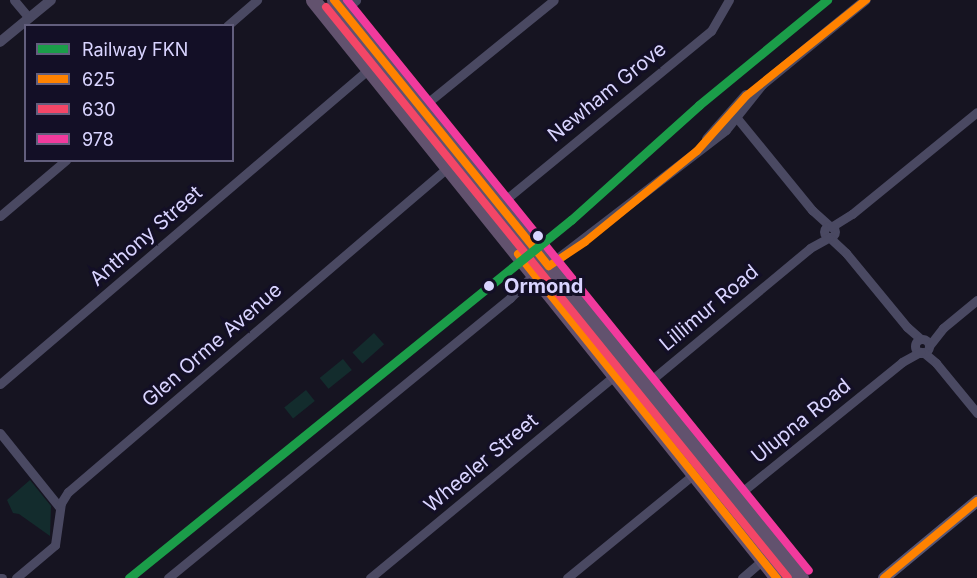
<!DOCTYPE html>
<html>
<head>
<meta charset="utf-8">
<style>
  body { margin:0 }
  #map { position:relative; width:977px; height:578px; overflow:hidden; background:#161421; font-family:Inter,sans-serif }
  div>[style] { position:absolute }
  .green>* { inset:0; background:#132c2d; transform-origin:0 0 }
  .minor>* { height:9px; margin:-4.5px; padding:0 4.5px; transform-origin:4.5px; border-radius:4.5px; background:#4a4962 }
  .minor>.ring { margin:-4.5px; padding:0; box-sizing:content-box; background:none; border:9px solid #4a4962; border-radius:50% }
  .tertiary>* { height:10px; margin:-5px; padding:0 5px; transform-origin:5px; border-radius:5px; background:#4a4962 }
  .secondary>* { height:12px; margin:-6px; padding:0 6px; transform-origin:6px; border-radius:6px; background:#575674 }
  .trunk>* { height:15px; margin:-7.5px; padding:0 7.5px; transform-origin:7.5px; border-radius:7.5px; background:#62526e }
  .bus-1>* { height:8px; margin:-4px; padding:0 4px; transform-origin:4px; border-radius:4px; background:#ff8200 }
  .bus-2>* { height:8px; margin:-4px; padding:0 4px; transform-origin:4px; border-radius:4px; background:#f34667 }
  .bus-3>* { height:8px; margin:-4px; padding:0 4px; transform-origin:4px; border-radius:4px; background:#f13a9d }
  .rail-1>* { height:9px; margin:-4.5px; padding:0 4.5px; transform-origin:4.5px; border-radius:4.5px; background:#1b9d49 }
  .dots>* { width:16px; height:16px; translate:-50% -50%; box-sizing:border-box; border:3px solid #130f26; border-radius:50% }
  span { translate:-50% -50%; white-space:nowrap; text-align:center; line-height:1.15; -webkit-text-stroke:6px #130f26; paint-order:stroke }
  .street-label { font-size:20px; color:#d9d4ff }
  .stop-label { font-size:20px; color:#d9d4ff; font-weight:700 }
  .left { translate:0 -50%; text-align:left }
  .legend { position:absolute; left:24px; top:24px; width:210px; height:138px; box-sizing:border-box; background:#130f26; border:2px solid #625e7d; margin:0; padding:8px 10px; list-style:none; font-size:18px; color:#d9d4ff }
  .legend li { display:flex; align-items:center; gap:12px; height:30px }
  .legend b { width:30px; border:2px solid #625e7d }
</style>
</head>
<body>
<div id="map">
  <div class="green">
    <i style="left:374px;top:333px;width:15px;height:29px;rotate:48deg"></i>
    <i style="left:343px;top:359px;width:14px;height:30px;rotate:51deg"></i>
    <i style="left:306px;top:390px;width:14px;height:28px;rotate:51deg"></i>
    <i style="clip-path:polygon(30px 480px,51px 506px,50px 536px,19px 514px,13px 513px,7px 500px)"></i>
  </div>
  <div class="minor">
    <i style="left:14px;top:0;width:23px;rotate:50deg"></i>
    <i style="left:339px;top:14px;width:22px;rotate:-39deg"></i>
    <i style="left:227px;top:26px;width:40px;rotate:-41deg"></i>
    <i style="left:421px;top:108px;width:171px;rotate:-39.1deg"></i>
    <i style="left:732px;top:112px;width:127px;rotate:50.8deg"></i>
    <i style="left:812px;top:210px;width:24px;rotate:42deg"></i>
    <i style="left:499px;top:205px;width:274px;rotate:-39.4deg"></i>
    <i style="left:711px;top:31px;width:36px;rotate:-60deg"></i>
    <i style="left:0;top:216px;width:87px;rotate:-40.3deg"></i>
    <i class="ring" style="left:824.5px;top:226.5px;width:2px;height:2px"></i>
    <i style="left:831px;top:227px;width:25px;rotate:-32deg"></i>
    <i style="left:852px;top:214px;width:161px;rotate:-39.2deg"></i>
    <i style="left:830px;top:238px;width:22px;rotate:43deg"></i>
    <i style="left:846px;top:253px;width:96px;rotate:50.5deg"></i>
    <i style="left:907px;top:327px;width:18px;rotate:41deg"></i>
    <i class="ring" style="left:915px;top:339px;width:5px;height:5px"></i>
    <i style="left:929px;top:346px;width:23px;rotate:-52deg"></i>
    <i style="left:943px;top:328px;width:44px;rotate:-39.5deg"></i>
    <i style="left:923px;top:352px;width:17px;rotate:40deg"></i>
    <i style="left:936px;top:363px;width:65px;rotate:50.6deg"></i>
    <i style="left:0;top:384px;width:485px;rotate:-40.5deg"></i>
    <i style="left:632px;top:396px;width:231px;rotate:-39.7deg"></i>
    <i style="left:810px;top:248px;width:21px;rotate:-29deg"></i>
    <i style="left:0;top:433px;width:96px;rotate:51.3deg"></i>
    <i style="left:722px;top:508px;width:232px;rotate:-39deg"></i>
    <i style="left:902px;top:362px;width:21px;rotate:-29deg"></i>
    <i style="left:0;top:578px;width:2px"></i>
    <i style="left:16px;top:578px;width:51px;rotate:-40.2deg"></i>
    <i style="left:55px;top:545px;width:42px;rotate:-81.9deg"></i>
    <i style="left:61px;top:503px;width:13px;rotate:-58deg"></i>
    <i style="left:68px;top:492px;width:516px;rotate:-40.52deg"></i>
    <i style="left:168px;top:578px;width:442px;rotate:-39.3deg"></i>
    <i style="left:510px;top:298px;width:34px;rotate:-45deg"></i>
    <i style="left:370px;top:578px;width:318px;rotate:-39.6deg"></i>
    <i style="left:567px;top:578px;width:164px;rotate:-39.3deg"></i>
    <i style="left:742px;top:578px;width:28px;rotate:-41deg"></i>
  </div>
  <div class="tertiary">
    <i style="left:0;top:42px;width:66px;rotate:-39.5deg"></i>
    <i style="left:707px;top:139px;width:59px;rotate:-48.4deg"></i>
    <i style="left:539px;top:280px;width:17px;rotate:-54deg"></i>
    <i style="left:549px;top:266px;width:223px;rotate:-37.5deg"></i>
    <i style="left:726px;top:130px;width:58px;rotate:-51.3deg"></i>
    <i style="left:762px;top:85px;width:134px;rotate:-39.3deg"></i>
  </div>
  <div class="secondary">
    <i style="left:884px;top:578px;width:121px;rotate:-39.6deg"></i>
  </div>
  <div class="trunk">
    <i style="left:313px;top:0;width:741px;rotate:51.24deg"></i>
    <i style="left:334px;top:0;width:743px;rotate:51.06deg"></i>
  </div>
  <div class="bus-1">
    <i style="left:334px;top:0;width:342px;rotate:51.1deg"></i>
    <i style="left:549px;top:266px;width:43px;rotate:-33.7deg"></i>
    <i style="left:585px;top:242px;width:144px;rotate:-39.1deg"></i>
    <i style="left:697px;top:151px;width:74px;rotate:-48.3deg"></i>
    <i style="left:746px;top:96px;width:154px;rotate:-38.7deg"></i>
    <i style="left:518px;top:254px;width:415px;rotate:51.4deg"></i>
    <i style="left:884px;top:578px;width:121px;rotate:-39.6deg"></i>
  </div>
  <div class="bus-2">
    <i style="left:326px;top:7px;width:734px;rotate:51.02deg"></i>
  </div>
  <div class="bus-3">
    <i style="left:347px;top:0;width:734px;rotate:51.02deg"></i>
  </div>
  <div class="rail-1">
    <i style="left:129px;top:578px;width:569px;rotate:-39.01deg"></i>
    <i style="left:571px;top:220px;width:172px;rotate:-41.9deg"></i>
    <i style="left:699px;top:105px;width:166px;rotate:-39.4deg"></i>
  </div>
  <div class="dots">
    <i style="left:538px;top:236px;background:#d9d4ff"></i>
    <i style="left:489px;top:286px;background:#d9d4ff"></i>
  </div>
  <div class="street-label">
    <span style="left:607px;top:92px;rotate:-39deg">Newham Grove</span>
    <span style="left:146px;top:236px;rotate:-41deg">Anthony Street</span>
    <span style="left:709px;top:308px;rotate:-40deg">Lillimur Road</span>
    <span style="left:212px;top:345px;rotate:-41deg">Glen Orme Avenue</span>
    <span style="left:801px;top:421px;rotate:-39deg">Ulupna Road</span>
    <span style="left:481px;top:463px;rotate:-40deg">Wheeler Street</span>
  </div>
  <div class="stop-label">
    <span class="left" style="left:504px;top:286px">Ormond</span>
  </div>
  <ul class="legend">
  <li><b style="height:8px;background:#1b9d49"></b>Railway FKN</li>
  <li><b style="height:8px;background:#ff8200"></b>625</li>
  <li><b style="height:8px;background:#f34667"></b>630</li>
  <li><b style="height:8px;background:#f13a9d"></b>978</li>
  </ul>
</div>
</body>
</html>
